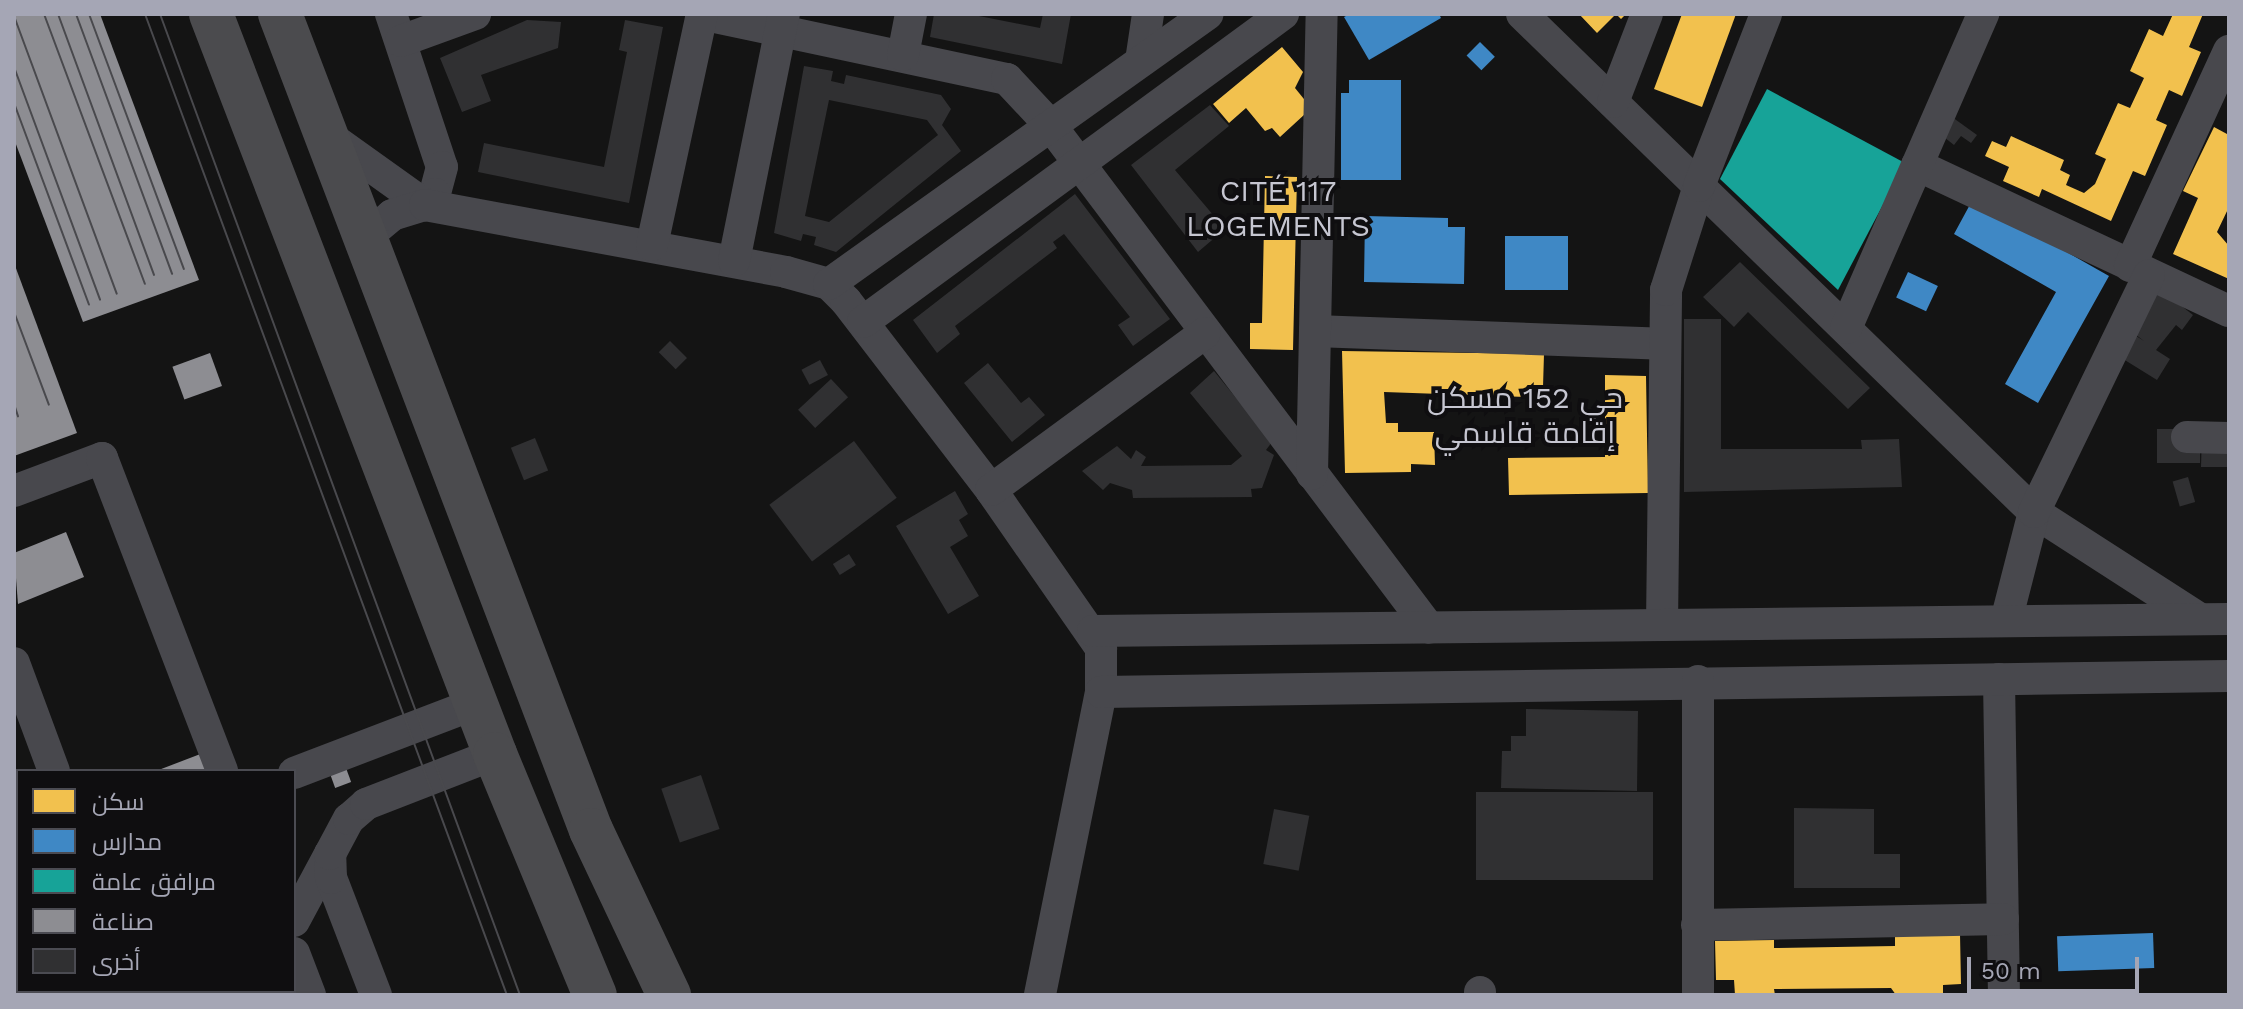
<!DOCTYPE html>
<html>
<head>
<meta charset="utf-8">
<style>
  body { margin:0 }
  #map { position:relative; width:2243px; height:1009px; overflow:hidden; background:#141414; font-family:"Work Sans",Cairo,sans-serif }
  div>[style] { position:absolute }
  .homes>* { inset:0; background:#f2c14e }
  .schools>* { inset:0; background:#3f88c5; transform-origin:0 0 }
  .public>* { inset:0; background:#17a398 }
  .industry>* { inset:0; background:#8d8d92; transform-origin:0 0 }
  .building>* { inset:0; background:#303032; transform-origin:0 0 }
  .minor>* { height:32px; margin:-16px; padding:0 16px; transform-origin:16px; border-radius:16px; background:#48484d }
  .highway>* { height:44px; margin:-22px; padding:0 22px; transform-origin:22px; border-radius:22px; background:#4b4b4e }
  .tram>* { height:2px; margin:-1px; padding:0 1px; transform-origin:1px; border-radius:1px; background:#49494d }
  span { translate:-50% -50%; white-space:nowrap; text-align:center; line-height:1.15; -webkit-text-stroke:8px #0f0e10; paint-order:stroke }
  .neighbourhood-label { font-size:30px; color:#c6c6d1 }
  .frame { position:absolute; inset:0; border:16px solid #a5a6b5; pointer-events:none }
  .legend { position:absolute; left:16px; top:769px; width:280px; height:224px; box-sizing:border-box; background:#0f0e10; border:2px solid #4b4b52; margin:0; padding:10px 14px; list-style:none; font-size:24px; color:#a5a6b5 }
  .legend li { display:flex; align-items:center; gap:16px; height:40px }
  .legend b { width:40px; border:2px solid #4b4b52 }
  .scale { position:absolute; left:1967px; top:957px; width:172px; height:36px; box-sizing:border-box; border:4px solid #a5a6b5; border-top:0; padding-left:10px; font-size:24px; line-height:28px; white-space:nowrap; color:#a5a6b5; -webkit-text-stroke:6px #0f0e10; paint-order:stroke }
</style>
</head>
<body>
<div id="map">
  <div class="homes">
    <i style="clip-path:polygon(1579px 14px,1626px 14px,1621px 19px,1616px 14px,1597px 33px)"></i>
    <i style="clip-path:polygon(1682px 14px,1736px 14px,1702px 107px,1654px 89px)"></i>
    <i style="clip-path:polygon(2173px 14px,2203px 14px,2189px 47px,2201px 52px,2182px 96px,2169px 90px,2156px 120px,2167px 125px,2145px 176px,2133px 171px,2111px 221px,2042px 189px,2039px 197px,2003px 181px,2009px 167px,1985px 156px,1992px 141px,2006px 147px,2011px 136px,2064px 160px,2060px 170px,2070px 175px,2066px 185px,2084px 193px,2095px 184px,2106px 159px,2095px 154px,2118px 103px,2130px 108px,2144px 78px,2130px 71px,2149px 29px,2163px 36px)"></i>
    <i style="clip-path:polygon(1282px 47px,1303px 72px,1295px 88px,1308px 104px,1305px 114px,1280px 137px,1272px 128px,1265px 131px,1246px 108px,1229px 123px,1213px 104px)"></i>
    <i style="clip-path:polygon(2214px 127px,2227px 134px,2229px 129px,2229px 207px,2217px 232px,2229px 246px,2229px 279px,2173px 254px,2198px 198px,2183px 191px)"></i>
    <i style="clip-path:polygon(1265px 176px,1297px 177px,1293px 350px,1250px 349px,1250px 323px,1262px 323px)"></i>
    <i style="clip-path:polygon(1342px 351px,1544px 354px,1543px 387px,1530px 387px,1529px 397px,1384px 392px,1386px 423px,1398px 423px,1398px 432px,1434px 432px,1435px 465px,1411px 464px,1411px 472px,1345px 473px)"></i>
    <i style="clip-path:polygon(1605px 375px,1646px 376px,1648px 493px,1509px 495px,1508px 458px,1605px 457px)"></i>
    <i style="clip-path:polygon(1960px 934px,1961px 984px,1943px 985px,1943px 995px,1896px 995px,1891px 988px,1774px 989px,1775px 995px,1735px 995px,1734px 980px,1716px 980px,1715px 941px,1774px 940px,1774px 948px,1895px 946px,1895px 935px)"></i>
  </div>
  <div class="schools">
    <i style="clip-path:polygon(1350px 14px,1439px 14px,1441px 18px,1369px 60px,1344px 17px)"></i>
    <i style="left:1480px;top:42px;width:21px;height:19px;rotate:45deg"></i>
    <i style="clip-path:polygon(1349px 80px,1401px 80px,1401px 180px,1341px 180px,1341px 93px,1349px 93px)"></i>
    <i style="clip-path:polygon(1973px 199px,2109px 276px,2038px 403px,2005px 384px,2056px 292px,1954px 234px)"></i>
    <i style="clip-path:polygon(1365px 216px,1448px 218px,1448px 227px,1465px 227px,1464px 284px,1364px 282px)"></i>
    <i style="left:1505px;top:236px;width:63px;height:54px"></i>
    <i style="left:1908px;top:272px;width:33px;height:28px;rotate:25deg"></i>
    <i style="left:2153px;top:933px;width:35px;height:96px;rotate:88deg"></i>
  </div>
  <div class="public">
    <i style="clip-path:polygon(1767px 89px,1905px 163px,1838px 290px,1720px 179px)"></i>
  </div>
  <div class="industry">
    <i style="clip-path:polygon(14px 14px,100px 14px,199px 280px,83px 322px,14px 139px)"></i>
    <i style="clip-path:polygon(14px 263px,77px 433px,14px 456px)"></i>
    <i style="left:210px;top:353px;width:35px;height:40px;rotate:70deg"></i>
    <i style="clip-path:polygon(66px 532px,84px 577px,18px 604px,14px 553px)"></i>
    <i style="clip-path:polygon(203px 753px,210px 771px,156px 771px)"></i>
    <i style="left:346px;top:768px;width:15px;height:17px;rotate:70deg"></i>
  </div>
  <div class="building">
    <i style="clip-path:polygon(934px 14px,969px 14px,1040px 28px,1043px 14px,1071px 14px,1062px 64px,930px 37px)"></i>
    <i style="clip-path:polygon(527px 20px,561px 22px,558px 48px,481px 75px,491px 101px,462px 112px,440px 58px)"></i>
    <i style="clip-path:polygon(625px 20px,663px 27px,629px 203px,478px 172px,484px 143px,604px 167px,627px 52px,619px 50px)"></i>
    <i style="clip-path:polygon(evenodd,804px 66px,833px 71px,831px 81px,844px 84px,846px 75px,941px 95px,951px 109px,942px 125px,961px 151px,836px 252px,814px 245px,816px 237px,803px 234px,801px 241px,774px 233px,804px 66px,829px 100px,927px 120px,938px 135px,829px 222px,805px 216px,829px 100px)"></i>
    <i style="clip-path:polygon(1210px 105px,1229px 126px,1175px 170px,1225px 229px,1198px 252px,1131px 165px)"></i>
    <i style="clip-path:polygon(1952px 117px,1977px 135px,1971px 143px,1961px 136px,1954px 145px,1940px 134px)"></i>
    <i style="clip-path:polygon(1075px 194px,1170px 319px,1133px 346px,1118px 325px,1130px 317px,1064px 234px,1053px 242px,1057px 248px,955px 326px,960px 334px,937px 353px,913px 320px)"></i>
    <i style="clip-path:polygon(1740px 262px,1870px 388px,1848px 409px,1748px 312px,1734px 327px,1703px 297px)"></i>
    <i style="clip-path:polygon(2146px 278px,2193px 315px,2182px 330px,2176px 325px,2156px 350px,2170px 359px,2157px 380px,2107px 349px,2122px 327px,2144px 341px,2131px 331px)"></i>
    <i style="clip-path:polygon(1684px 319px,1721px 319px,1721px 449px,1862px 449px,1861px 440px,1899px 439px,1902px 487px,1684px 492px)"></i>
    <i style="left:670px;top:341px;width:24px;height:16px;rotate:45deg"></i>
    <i style="left:820px;top:360px;width:17px;height:21px;rotate:62deg"></i>
    <i style="clip-path:polygon(988px 363px,1021px 403px,1029px 397px,1045px 415px,1012px 442px,964px 383px)"></i>
    <i style="clip-path:polygon(1214px 371px,1272px 442px,1266px 450px,1274px 455px,1262px 488px,1251px 489px,1252px 497px,1133px 498px,1132px 490px,1110px 483px,1103px 490px,1082px 471px,1117px 446px,1131px 459px,1136px 450px,1146px 457px,1141px 466px,1231px 465px,1242px 456px,1190px 393px)"></i>
    <i style="left:831px;top:379px;width:25px;height:45px;rotate:47deg"></i>
    <i style="clip-path:polygon(2229px 423px,2229px 467px,2201px 467px,2202px 432px)"></i>
    <i style="left:2157px;top:429px;width:43px;height:34px"></i>
    <i style="left:535px;top:438px;width:35px;height:26px;rotate:68deg"></i>
    <i style="left:854px;top:441px;width:71px;height:106px;rotate:53deg"></i>
    <i style="left:2188px;top:477px;width:26px;height:16px;rotate:74deg"></i>
    <i style="clip-path:polygon(955px 491px,968px 514px,959px 520px,968px 536px,950px 547px,979px 596px,948px 614px,896px 526px)"></i>
    <i style="left:849px;top:554px;width:13px;height:19px;rotate:58deg"></i>
    <i style="clip-path:polygon(1526px 709px,1638px 711px,1637px 791px,1501px 788px,1502px 751px,1511px 751px,1511px 736px,1526px 736px)"></i>
    <i style="left:701px;top:775px;width:57px;height:42px;rotate:71deg"></i>
    <i style="left:1476px;top:792px;width:177px;height:88px"></i>
    <i style="clip-path:polygon(1794px 808px,1874px 809px,1874px 854px,1900px 854px,1900px 888px,1794px 888px)"></i>
    <i style="left:1274px;top:809px;width:36px;height:56px;rotate:11deg"></i>
  </div>
  <div class="minor">
    <i style="left:391px;top:14px;width:161px;rotate:71.6deg"></i>
    <i style="left:442px;top:167px;width:28px;rotate:105deg"></i>
    <i style="left:435px;top:194px;width:15px;rotate:132deg"></i>
    <i style="left:701px;top:14px;width:313px;rotate:12deg"></i>
    <i style="left:1007px;top:79px;width:64px;rotate:46.9deg"></i>
    <i style="left:1051px;top:126px;width:628px;rotate:53.02deg"></i>
    <i style="left:1522px;top:14px;width:714px;rotate:44.21deg"></i>
    <i style="left:2034px;top:512px;width:197px;rotate:32.8deg"></i>
    <i style="left:401px;top:41px;width:79px;rotate:-20deg"></i>
    <i style="left:903px;top:55px;width:42px;rotate:-79deg"></i>
    <i style="left:1141px;top:61px;width:48px;rotate:-81.5deg"></i>
    <i style="left:1613px;top:102px;width:94px;rotate:-68.9deg"></i>
    <i style="left:330px;top:137px;width:117px;rotate:35.6deg"></i>
    <i style="left:1917px;top:165px;width:344px;rotate:25.1deg"></i>
    <i style="left:366px;top:237px;width:34px;rotate:-40deg"></i>
    <i style="left:392px;top:215px;width:34px;rotate:-17deg"></i>
    <i style="left:425px;top:205px;width:367px;rotate:10.5deg"></i>
    <i style="left:786px;top:272px;width:45px;rotate:15.6deg"></i>
    <i style="left:829px;top:284px;width:24px;rotate:45deg"></i>
    <i style="left:846px;top:301px;width:238px;rotate:52.5deg"></i>
    <i style="left:991px;top:490px;width:193px;rotate:55.2deg"></i>
    <i style="left:1101px;top:648px;width:44px;rotate:90deg"></i>
    <i style="left:1101px;top:692px;width:309px;rotate:101.4deg"></i>
    <i style="left:652px;top:245px;width:236px;rotate:-77.8deg"></i>
    <i style="left:734px;top:261px;width:252px;rotate:-78.6deg"></i>
    <i style="left:2130px;top:266px;width:237px;rotate:-65.3deg"></i>
    <i style="left:829px;top:284px;width:465px;rotate:-35.5deg"></i>
    <i style="left:863px;top:322px;width:521px;rotate:-36.25deg"></i>
    <i style="left:1846px;top:328px;width:343px;rotate:-66.4deg"></i>
    <i style="left:1315px;top:331px;width:347px;rotate:2.1deg"></i>
    <i style="left:2187px;top:437px;width:42px;rotate:1.4deg"></i>
    <i style="left:1312px;top:474px;width:460px;rotate:-88.8deg"></i>
    <i style="left:991px;top:490px;width:265px;rotate:-36.3deg"></i>
    <i style="left:14px;top:491px;width:94px;rotate:-20.6deg"></i>
    <i style="left:102px;top:458px;width:335px;rotate:69deg"></i>
    <i style="left:2006px;top:621px;width:113px;rotate:-75.6deg"></i>
    <i style="left:2034px;top:512px;width:263px;rotate:-64.1deg"></i>
    <i style="left:1662px;top:625px;width:335px;rotate:-89.3deg"></i>
    <i style="left:1666px;top:290px;width:109px;rotate:-72.4deg"></i>
    <i style="left:1699px;top:186px;width:185px;rotate:-68.7deg"></i>
    <i style="left:1093px;top:631px;width:1136px;rotate:-0.61deg"></i>
    <i style="left:14px;top:663px;width:115px;rotate:69.7deg"></i>
    <i style="left:1999px;top:679px;width:316px;rotate:89.1deg"></i>
    <i style="left:1101px;top:692px;width:1128px;rotate:-0.81deg"></i>
    <i style="left:294px;top:773px;width:194px;rotate:-20.9deg"></i>
    <i style="left:294px;top:921px;width:76px;rotate:-61.8deg"></i>
    <i style="left:1697px;top:925px;width:306px;rotate:-1.1deg"></i>
    <i style="left:294px;top:953px;width:45px;rotate:69.1deg"></i>
    <i style="left:138px;top:991px;width:4px;rotate:76deg"></i>
    <i style="left:260px;top:995px;width:11px;rotate:-22deg"></i>
    <i style="left:376px;top:995px;width:125px;rotate:-111deg"></i>
    <i style="left:331px;top:878px;width:24px;rotate:-92deg"></i>
    <i style="left:330px;top:854px;width:40px;rotate:-62deg"></i>
    <i style="left:349px;top:819px;width:23px;rotate:-41deg"></i>
    <i style="left:366px;top:804px;width:138px;rotate:-21.2deg"></i>
    <i style="left:1480px;top:995px;width:3px;rotate:-90deg"></i>
    <i style="left:1698px;top:995px;width:314px;rotate:-90deg"></i>
  </div>
  <div class="highway">
    <i style="left:211px;top:14px;width:793px;rotate:69deg"></i>
    <i style="left:495px;top:754px;width:261px;rotate:67.5deg"></i>
    <i style="left:280px;top:14px;width:873px;rotate:69.14deg"></i>
    <i style="left:591px;top:830px;width:183px;rotate:64.7deg"></i>
  </div>
  <div class="tram">
    <i style="left:44px;top:14px;width:288px;rotate:69.5deg"></i>
    <i style="left:58px;top:14px;width:278px;rotate:69.8deg"></i>
    <i style="left:76px;top:14px;width:277px;rotate:69.7deg"></i>
    <i style="left:89px;top:14px;width:272px;rotate:69.6deg"></i>
    <i style="left:145px;top:14px;width:1046px;rotate:69.75deg"></i>
    <i style="left:160px;top:14px;width:1045px;rotate:69.85deg"></i>
    <i style="left:14px;top:16px;width:296px;rotate:69.7deg"></i>
    <i style="left:14px;top:67px;width:248px;rotate:69.7deg"></i>
    <i style="left:14px;top:103px;width:215px;rotate:69.6deg"></i>
    <i style="left:14px;top:312px;width:99px;rotate:69.4deg"></i>
    <i style="left:14px;top:404px;width:13px;rotate:72deg"></i>
  </div>
  <div class="neighbourhood-label">
    <span style="left:1278px;top:208px">CITÉ 117<br>LOGEMENTS</span>
    <span style="left:1525px;top:415px">حي 152 مسكن<br>إقامة قاسمي</span>
  </div>
  <div class="frame"></div>
  <ul class="legend">
  <li><b style="height:22px;background:#f2c14e"></b>سكن</li>
  <li><b style="height:22px;background:#3f88c5"></b>مدارس</li>
  <li><b style="height:22px;background:#17a398"></b>مرافق عامة</li>
  <li><b style="height:22px;background:#8d8d92"></b>صناعة</li>
  <li><b style="height:22px;background:#303032"></b>أخرى</li>
  </ul>
  <div class="scale">50 m</div>
</div>
</body>
</html>
